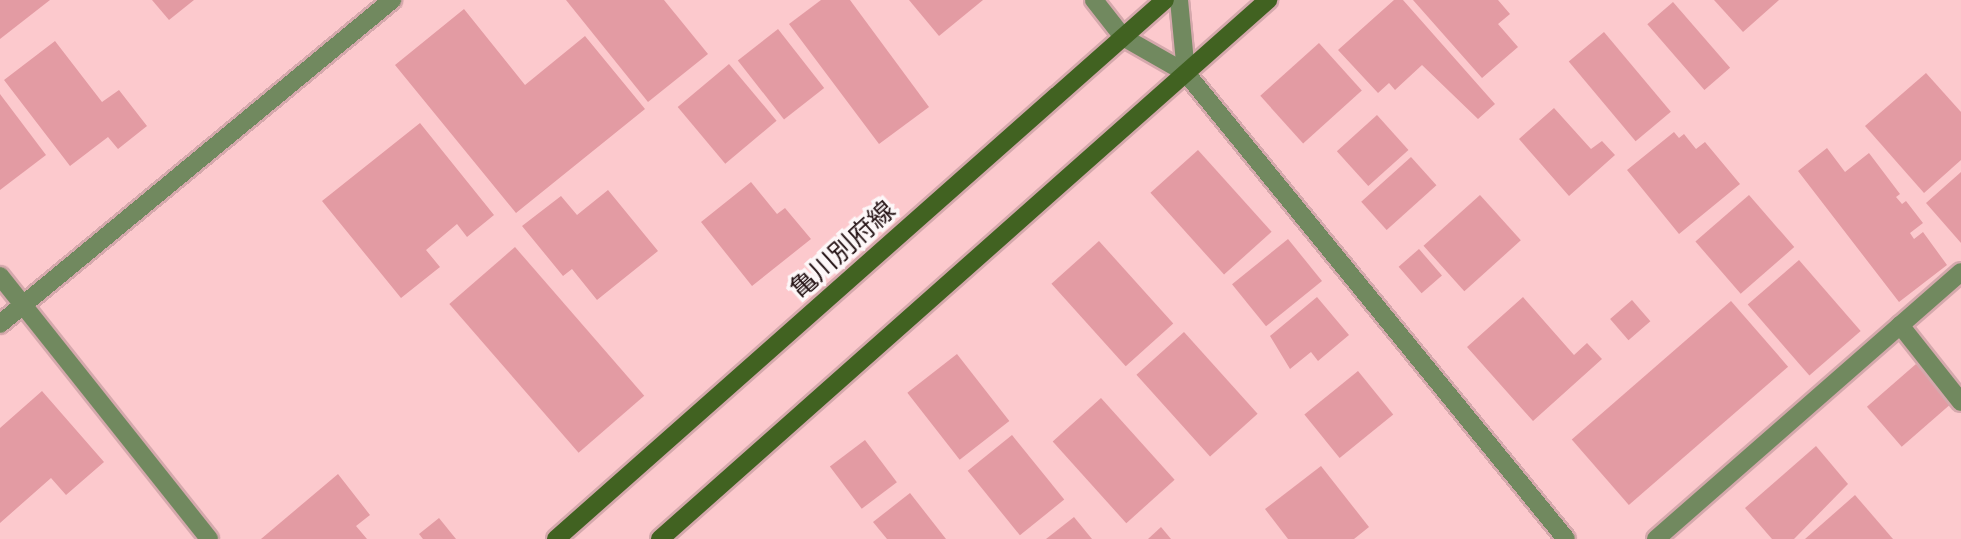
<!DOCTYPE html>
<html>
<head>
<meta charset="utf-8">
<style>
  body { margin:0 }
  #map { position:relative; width:1961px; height:539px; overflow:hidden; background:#fcc9cd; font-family:Cabin,"Noto Sans JP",sans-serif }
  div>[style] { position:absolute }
  .building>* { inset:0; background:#e39ba3; transform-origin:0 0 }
  .roads { filter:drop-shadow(2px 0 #d5a8ac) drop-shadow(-2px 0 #d5a8ac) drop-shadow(0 2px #d5a8ac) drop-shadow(0 -2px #d5a8ac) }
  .minor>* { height:18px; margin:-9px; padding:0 9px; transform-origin:9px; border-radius:9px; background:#71895f }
  .tertiary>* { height:18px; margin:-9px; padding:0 9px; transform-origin:9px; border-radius:9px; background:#71895f }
  .secondary>* { height:18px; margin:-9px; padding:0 9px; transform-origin:9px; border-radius:9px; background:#416221 }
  span { translate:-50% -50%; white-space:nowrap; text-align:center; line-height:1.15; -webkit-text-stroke:7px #fdf7f8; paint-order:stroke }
  .street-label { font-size:26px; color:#251315 }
</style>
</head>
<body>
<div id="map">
  <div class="building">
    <i style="clip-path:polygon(0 0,50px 0,0 39px)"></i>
    <i style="clip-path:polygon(152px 0,194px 0,169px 20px)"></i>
    <i style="clip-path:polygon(566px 0,664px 0,708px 54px,648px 102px)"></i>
    <i style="clip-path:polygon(821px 0,850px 0,929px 107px,879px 144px,789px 24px)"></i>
    <i style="clip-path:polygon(909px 0,983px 0,939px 36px)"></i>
    <i style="clip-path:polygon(1394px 0,1403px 0,1495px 104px,1478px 119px,1422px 65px,1395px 90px,1389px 83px,1378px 93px,1338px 50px)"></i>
    <i style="clip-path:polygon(1413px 0,1498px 0,1510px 14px,1498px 24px,1518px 47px,1482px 78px)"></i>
    <i style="clip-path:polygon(1714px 0,1779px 0,1743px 32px)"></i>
    <i style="left:1673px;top:2px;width:87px;height:34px;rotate:49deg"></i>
    <i style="clip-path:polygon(464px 9px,525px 85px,585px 36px,645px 109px,516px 213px,395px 65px)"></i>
    <i style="left:778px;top:29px;width:75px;height:51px;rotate:52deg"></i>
    <i style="left:1604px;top:32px;width:104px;height:46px;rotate:50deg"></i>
    <i style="clip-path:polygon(55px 41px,102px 102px,119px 90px,147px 126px,118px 149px,108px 137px,70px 166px,4px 80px)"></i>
    <i style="left:1319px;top:43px;width:64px;height:79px;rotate:48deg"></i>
    <i style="left:729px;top:64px;width:74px;height:67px;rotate:50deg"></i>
    <i style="clip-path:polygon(1926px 73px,1961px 112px,1961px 160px,1924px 193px,1865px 126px)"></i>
    <i style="clip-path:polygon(0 94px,46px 155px,0 190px)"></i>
    <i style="clip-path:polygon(1554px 108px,1591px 149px,1602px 141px,1615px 155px,1569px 196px,1519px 139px)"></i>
    <i style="left:1377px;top:115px;width:47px;height:54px;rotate:48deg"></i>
    <i style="clip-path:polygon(420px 123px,494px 215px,467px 237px,457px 224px,426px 250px,440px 267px,401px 298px,322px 201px)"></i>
    <i style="clip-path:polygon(1674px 132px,1679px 138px,1684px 134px,1696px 149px,1705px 142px,1740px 184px,1679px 234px,1627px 170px)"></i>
    <i style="clip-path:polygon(1827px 148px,1845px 172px,1869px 153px,1900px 194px,1896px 197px,1902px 204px,1906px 201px,1923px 223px,1910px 233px,1914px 239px,1923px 232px,1947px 265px,1899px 302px,1798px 171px)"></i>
    <i style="left:1198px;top:150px;width:110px;height:64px;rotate:48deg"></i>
    <i style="left:1411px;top:157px;width:38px;height:67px;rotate:48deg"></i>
    <i style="clip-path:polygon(1961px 172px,1961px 243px,1926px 203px)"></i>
    <i style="clip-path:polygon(751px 182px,777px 214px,785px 208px,811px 239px,752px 286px,701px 222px)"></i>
    <i style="clip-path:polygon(608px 190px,658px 251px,597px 300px,572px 269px,563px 276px,522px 226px,561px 196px,577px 215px)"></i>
    <i style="left:1480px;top:195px;width:61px;height:76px;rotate:48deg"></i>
    <i style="left:1749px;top:195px;width:69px;height:71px;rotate:49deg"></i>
    <i style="left:1288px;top:239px;width:54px;height:72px;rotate:51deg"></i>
    <i style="left:1099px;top:241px;width:111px;height:64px;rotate:48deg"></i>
    <i style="left:515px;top:247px;width:197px;height:87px;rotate:49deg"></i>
    <i style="left:1419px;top:249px;width:35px;height:27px;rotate:49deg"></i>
    <i style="left:1799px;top:260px;width:94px;height:68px;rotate:49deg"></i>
    <i style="clip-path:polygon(1317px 297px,1349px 335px,1318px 361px,1311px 352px,1290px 369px,1270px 336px)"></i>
    <i style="clip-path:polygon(1523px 297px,1574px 355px,1587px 343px,1602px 359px,1533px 421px,1467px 347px)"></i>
    <i style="left:1632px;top:300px;width:28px;height:29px;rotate:49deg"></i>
    <i style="left:1731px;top:301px;width:87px;height:211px;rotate:49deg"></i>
    <i style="left:1184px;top:332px;width:110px;height:64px;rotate:48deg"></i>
    <i style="left:957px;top:354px;width:85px;height:63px;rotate:52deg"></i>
    <i style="left:1916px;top:364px;width:53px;height:65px;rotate:49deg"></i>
    <i style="left:1358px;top:371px;width:56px;height:69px;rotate:51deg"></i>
    <i style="clip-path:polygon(42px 391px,104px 462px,66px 495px,51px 478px,0 523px,0 428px)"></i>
    <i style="left:1101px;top:398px;width:110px;height:65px;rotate:48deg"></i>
    <i style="left:1012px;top:435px;width:83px;height:57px;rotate:51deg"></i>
    <i style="left:865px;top:440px;width:53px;height:44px;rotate:53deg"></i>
    <i style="clip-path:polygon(1816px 446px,1848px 484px,1794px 539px,1772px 539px,1745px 508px)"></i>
    <i style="clip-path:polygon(1321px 466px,1369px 527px,1354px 539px,1288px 539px,1265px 509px)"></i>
    <i style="clip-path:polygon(338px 474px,370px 515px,356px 526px,367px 539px,261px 539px)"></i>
    <i style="clip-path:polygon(910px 493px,946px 539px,887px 539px,873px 522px)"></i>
    <i style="clip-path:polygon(1855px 495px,1893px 539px,1805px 539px)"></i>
    <i style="clip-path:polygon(1074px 517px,1092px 539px,1046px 539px)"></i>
    <i style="clip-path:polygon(439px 518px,456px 539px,423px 539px,419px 534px)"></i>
    <i style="clip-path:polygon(1161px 527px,1171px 539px,1148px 539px)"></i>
  </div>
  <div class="roads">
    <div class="minor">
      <i style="left:1094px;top:0;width:47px;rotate:51.9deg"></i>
      <i style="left:1123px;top:37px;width:73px;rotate:29.7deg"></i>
      <i style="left:1179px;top:0;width:73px;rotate:84.5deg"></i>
      <i style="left:0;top:276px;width:336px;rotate:51.5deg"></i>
      <i style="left:1900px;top:325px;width:98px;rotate:51.6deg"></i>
      <i style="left:1656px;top:539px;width:405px;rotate:-41.2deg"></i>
    </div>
    <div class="tertiary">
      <i style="left:1186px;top:73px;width:601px;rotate:50.8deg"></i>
      <i style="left:0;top:324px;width:509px;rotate:-39.57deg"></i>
    </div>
    <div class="secondary">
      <i style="left:556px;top:539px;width:813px;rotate:-41.51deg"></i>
      <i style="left:660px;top:539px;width:813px;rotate:-41.56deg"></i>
    </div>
  </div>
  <div class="street-label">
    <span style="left:843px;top:250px;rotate:-42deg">亀川別府線</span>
  </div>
</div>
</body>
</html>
